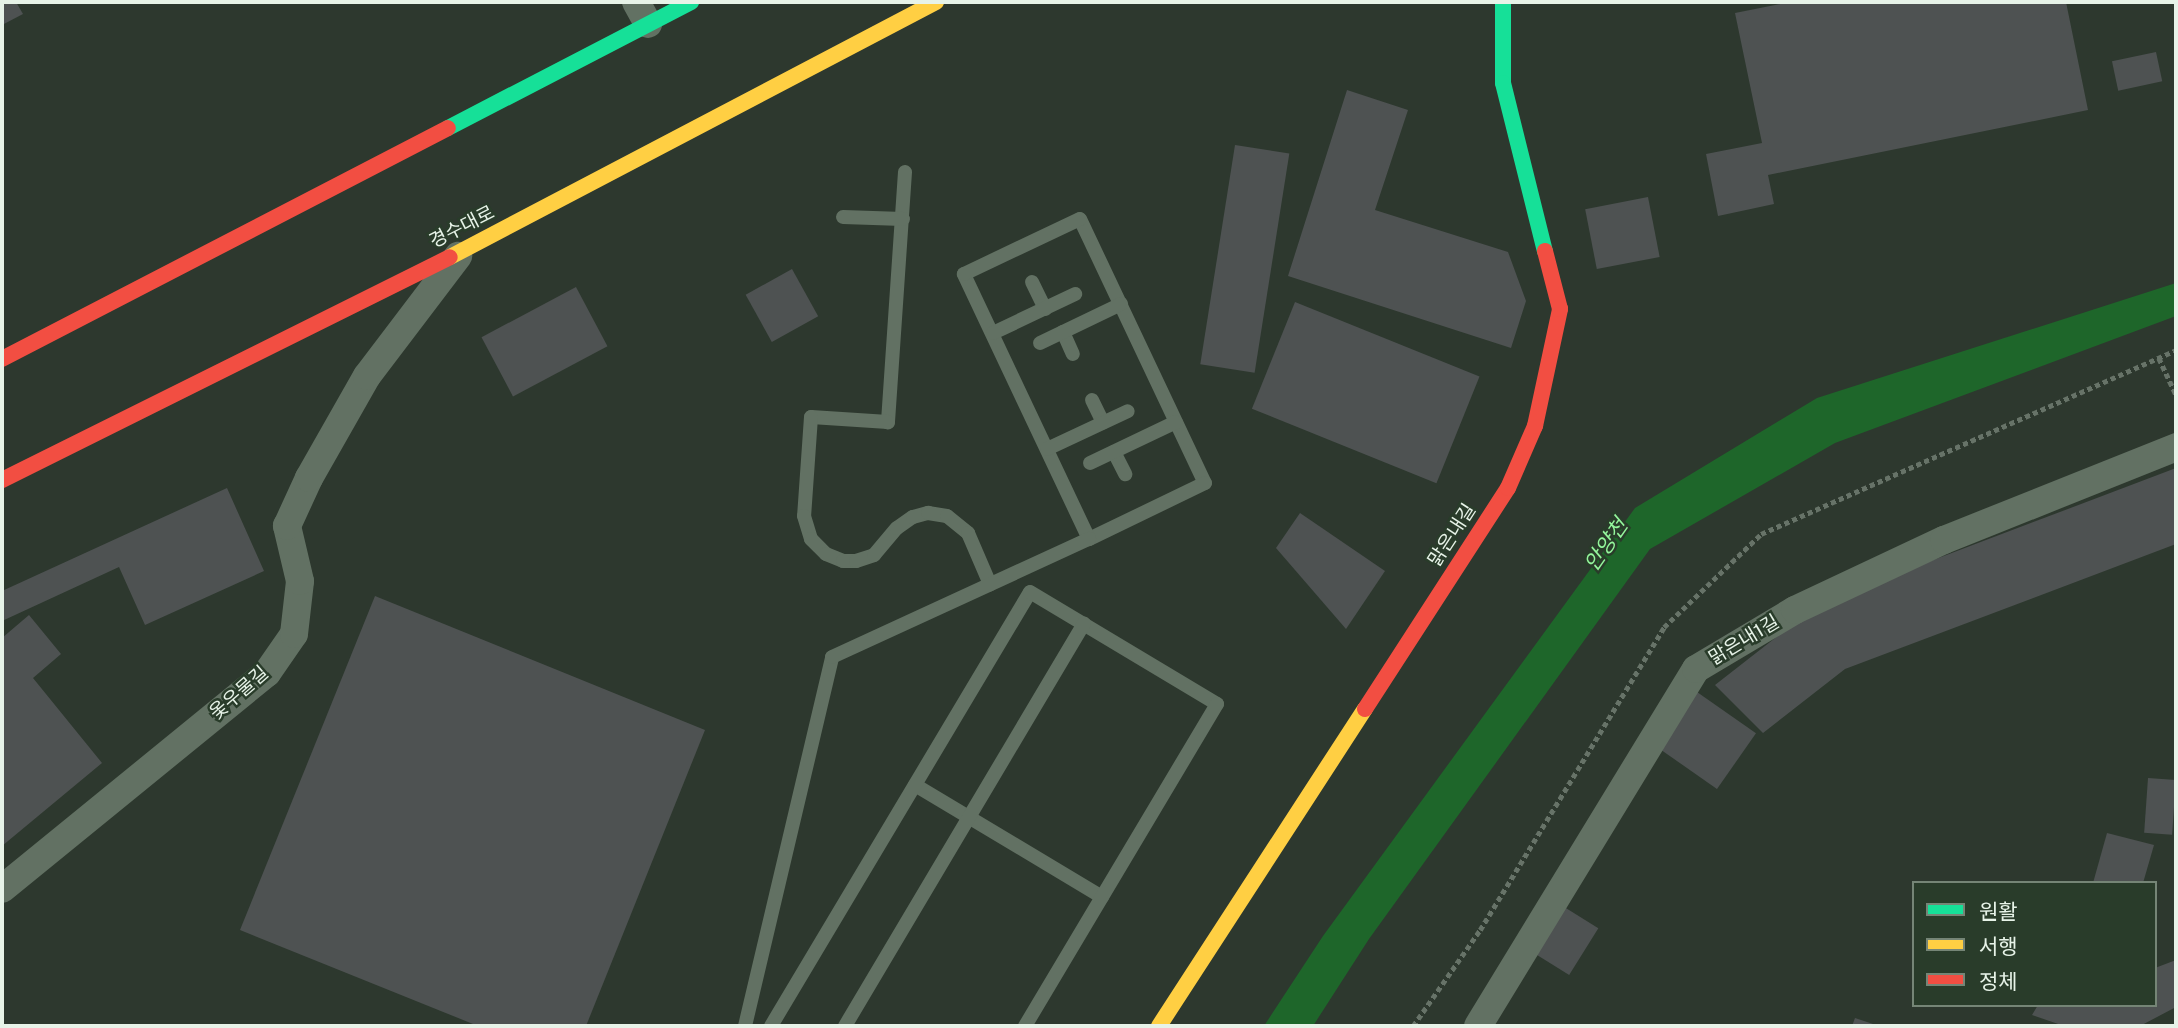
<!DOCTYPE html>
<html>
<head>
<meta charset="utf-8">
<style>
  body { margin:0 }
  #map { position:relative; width:2178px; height:1028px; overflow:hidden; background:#2d382e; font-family:"Public Sans","Noto Sans KR",sans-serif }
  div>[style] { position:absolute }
  .water>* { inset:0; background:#1e662a }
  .building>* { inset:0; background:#4e5252; transform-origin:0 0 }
  .path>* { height:4.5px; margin-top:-2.25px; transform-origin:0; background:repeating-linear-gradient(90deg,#677368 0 5px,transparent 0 8.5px) }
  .lane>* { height:14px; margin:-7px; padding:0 7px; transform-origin:7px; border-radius:7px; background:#627163 }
  .street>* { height:28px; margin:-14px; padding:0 14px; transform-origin:14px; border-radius:14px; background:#627163 }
  .fast>* { height:16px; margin:-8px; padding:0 8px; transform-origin:8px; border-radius:8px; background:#16e098 }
  .slow>* { height:16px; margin:-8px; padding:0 8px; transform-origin:8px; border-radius:8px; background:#ffcf43 }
  .jam>* { height:16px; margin:-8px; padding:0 8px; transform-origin:8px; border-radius:8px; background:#f24e42 }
  span { translate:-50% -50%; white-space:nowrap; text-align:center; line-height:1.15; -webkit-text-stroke:5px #293c2a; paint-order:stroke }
  .street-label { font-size:19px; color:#e7f3e8 }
  .water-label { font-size:21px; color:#94f69c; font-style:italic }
  .frame { position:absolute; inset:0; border:4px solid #e7f3e8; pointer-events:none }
  .legend { position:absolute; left:1912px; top:881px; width:245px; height:126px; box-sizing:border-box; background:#293c2a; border:2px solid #758576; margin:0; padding:9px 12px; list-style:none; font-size:21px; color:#e7f3e8 }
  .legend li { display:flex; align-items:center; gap:14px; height:35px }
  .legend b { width:35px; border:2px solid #758576 }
</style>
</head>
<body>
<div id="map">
  <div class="water">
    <i style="clip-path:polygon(2176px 283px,2176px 316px,1835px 443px,1650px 549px,1369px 939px,1313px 1026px,1264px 1026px,1323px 936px,1635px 508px,1817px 398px)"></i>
  </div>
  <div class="building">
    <i style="clip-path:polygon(2px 2px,16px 2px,23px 14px,2px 25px)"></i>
    <i style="clip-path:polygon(1790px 2px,2066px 2px,2088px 110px,1768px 175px,1774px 204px,1718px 216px,1706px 154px,1762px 143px,1735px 13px)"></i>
    <i style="left:2156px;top:52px;width:30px;height:45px;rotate:78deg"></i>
    <i style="clip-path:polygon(1347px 90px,1408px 110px,1375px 210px,1508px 252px,1526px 301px,1511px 348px,1288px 276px)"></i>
    <i style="left:1235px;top:145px;width:55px;height:222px;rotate:9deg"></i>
    <i style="left:1648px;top:197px;width:61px;height:64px;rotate:79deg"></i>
    <i style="left:792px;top:269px;width:54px;height:53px;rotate:61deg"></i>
    <i style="left:576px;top:287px;width:67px;height:107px;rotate:62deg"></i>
    <i style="left:1295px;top:302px;width:199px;height:115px;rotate:22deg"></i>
    <i style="clip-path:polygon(2176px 468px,2176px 544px,1845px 669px,1763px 733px,1715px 685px,1820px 603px)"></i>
    <i style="clip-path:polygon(227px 488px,264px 571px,145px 625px,119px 567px,2px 621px,2px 591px)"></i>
    <i style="clip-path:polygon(1300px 513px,1385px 571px,1346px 629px,1276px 548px)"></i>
    <i style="clip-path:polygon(375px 596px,705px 730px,586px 1026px,478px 1026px,240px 930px)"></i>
    <i style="clip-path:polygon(29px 615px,61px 654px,33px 678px,102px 763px,2px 846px,2px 638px)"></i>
    <i style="left:1697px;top:692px;width:72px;height:68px;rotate:35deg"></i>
    <i style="left:2148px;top:778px;width:28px;height:55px;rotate:4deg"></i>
    <i style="clip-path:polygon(2107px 833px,2154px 845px,2143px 883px,2093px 883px)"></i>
    <i style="left:1561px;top:905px;width:44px;height:55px;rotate:32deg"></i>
    <i style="clip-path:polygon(2176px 960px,2176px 1007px,2140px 1026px,2064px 1026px,2032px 1015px,2038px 1005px,2155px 1005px,2155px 968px)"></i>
    <i style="clip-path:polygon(1855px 1018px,1879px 1026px,1852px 1026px)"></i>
  </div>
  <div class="path">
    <i style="left:2159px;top:358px;width:40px;rotate:65deg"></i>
    <i style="left:1413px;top:1026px;width:117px;rotate:-55.1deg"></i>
    <i style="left:1480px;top:930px;width:354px;rotate:-58.7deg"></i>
    <i style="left:1664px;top:627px;width:134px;rotate:-43.8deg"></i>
    <i style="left:1761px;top:534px;width:454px;rotate:-23.9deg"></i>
  </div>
  <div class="lane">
    <i style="left:905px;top:172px;width:251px;rotate:93.9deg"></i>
    <i style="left:888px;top:422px;width:77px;rotate:-176.3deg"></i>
    <i style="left:811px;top:417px;width:99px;rotate:94deg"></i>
    <i style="left:804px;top:516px;width:24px;rotate:73deg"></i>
    <i style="left:811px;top:539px;width:21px;rotate:45deg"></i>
    <i style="left:826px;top:554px;width:18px;rotate:22deg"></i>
    <i style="left:843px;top:561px;width:13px"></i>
    <i style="left:856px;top:561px;width:19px;rotate:-18deg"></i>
    <i style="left:874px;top:555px;width:35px;rotate:-50deg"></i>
    <i style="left:897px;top:528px;width:19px;rotate:-35deg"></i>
    <i style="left:913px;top:517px;width:16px;rotate:-15deg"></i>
    <i style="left:928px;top:513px;width:19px;rotate:9deg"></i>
    <i style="left:947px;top:516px;width:27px;rotate:39deg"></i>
    <i style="left:968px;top:533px;width:56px;rotate:66.7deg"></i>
    <i style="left:843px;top:217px;width:60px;rotate:1.9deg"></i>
    <i style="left:1080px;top:219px;width:292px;rotate:64.7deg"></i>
    <i style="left:1205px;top:483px;width:129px;rotate:154.2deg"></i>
    <i style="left:1089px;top:539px;width:293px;rotate:-115.3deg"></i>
    <i style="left:964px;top:274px;width:128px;rotate:-25.4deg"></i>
    <i style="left:1032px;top:282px;width:30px;rotate:64deg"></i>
    <i style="left:1063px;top:332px;width:24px;rotate:66deg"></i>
    <i style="left:993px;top:333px;width:91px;rotate:-25.4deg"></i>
    <i style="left:1040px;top:343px;width:90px;rotate:-25.7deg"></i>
    <i style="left:1092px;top:400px;width:25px;rotate:64deg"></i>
    <i style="left:1047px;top:449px;width:89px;rotate:-25.1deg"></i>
    <i style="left:1114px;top:452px;width:25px;rotate:63deg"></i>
    <i style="left:1090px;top:463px;width:95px;rotate:-25.5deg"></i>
    <i style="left:915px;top:785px;width:218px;rotate:30.9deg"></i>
    <i style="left:745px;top:1026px;width:379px;rotate:-76.7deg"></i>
    <i style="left:832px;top:657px;width:283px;rotate:-24.7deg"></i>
    <i style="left:771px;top:1026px;width:505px;rotate:-59.17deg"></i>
    <i style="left:1030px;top:592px;width:218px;rotate:30.9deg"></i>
    <i style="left:1217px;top:704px;width:375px;rotate:120.8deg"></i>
    <i style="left:845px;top:1026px;width:468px;rotate:-59.3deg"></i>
  </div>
  <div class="street">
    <i style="left:636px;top:2px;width:25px;rotate:61deg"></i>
    <i style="left:2px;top:889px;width:342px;rotate:-39.2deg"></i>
    <i style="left:267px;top:673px;width:47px;rotate:-55.3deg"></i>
    <i style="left:294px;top:634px;width:53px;rotate:-83.5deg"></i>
    <i style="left:300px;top:581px;width:57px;rotate:-103.3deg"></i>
    <i style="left:287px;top:526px;width:53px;rotate:-65.4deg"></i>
    <i style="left:309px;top:478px;width:117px;rotate:-60.4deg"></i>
    <i style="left:367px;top:376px;width:151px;rotate:-52.8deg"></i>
    <i style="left:1478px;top:1026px;width:418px;rotate:-58.6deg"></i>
    <i style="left:1696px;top:669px;width:115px;rotate:-30.8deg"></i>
    <i style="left:1795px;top:610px;width:165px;rotate:-25.2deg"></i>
    <i style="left:1944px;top:540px;width:250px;rotate:-21.8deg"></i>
  </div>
  <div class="fast">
    <i style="left:1503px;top:2px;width:81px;rotate:90deg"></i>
    <i style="left:1503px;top:83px;width:173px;rotate:76deg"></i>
    <i style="left:448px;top:128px;width:274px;rotate:-27.4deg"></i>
  </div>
  <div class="slow">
    <i style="left:450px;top:257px;width:549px;rotate:-27.69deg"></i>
    <i style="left:1159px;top:1026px;width:378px;rotate:-57deg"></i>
  </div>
  <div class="jam">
    <i style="left:2px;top:359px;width:502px;rotate:-27.38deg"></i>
    <i style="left:2px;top:480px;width:500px;rotate:-26.46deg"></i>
    <i style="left:1365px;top:709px;width:263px;rotate:-57.1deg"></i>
    <i style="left:1508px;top:488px;width:68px;rotate:-66.5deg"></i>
    <i style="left:1535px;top:426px;width:120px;rotate:-77.9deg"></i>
    <i style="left:1560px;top:309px;width:60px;rotate:-104.5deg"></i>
  </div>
  <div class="street-label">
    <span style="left:462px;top:227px;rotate:-27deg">경수대로</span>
    <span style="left:1452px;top:535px;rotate:-57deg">맑은내길</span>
    <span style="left:1744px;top:640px;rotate:-31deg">맑은내1길</span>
    <span style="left:239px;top:693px;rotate:-41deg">옻우물길</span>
  </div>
  <div class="water-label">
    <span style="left:1606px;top:545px;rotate:-55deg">안양천</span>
  </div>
  <div class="frame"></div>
  <ul class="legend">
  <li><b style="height:9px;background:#16e098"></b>원활</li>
  <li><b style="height:9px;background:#ffcf43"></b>서행</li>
  <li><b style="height:9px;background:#f24e42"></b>정체</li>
  </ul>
</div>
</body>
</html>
